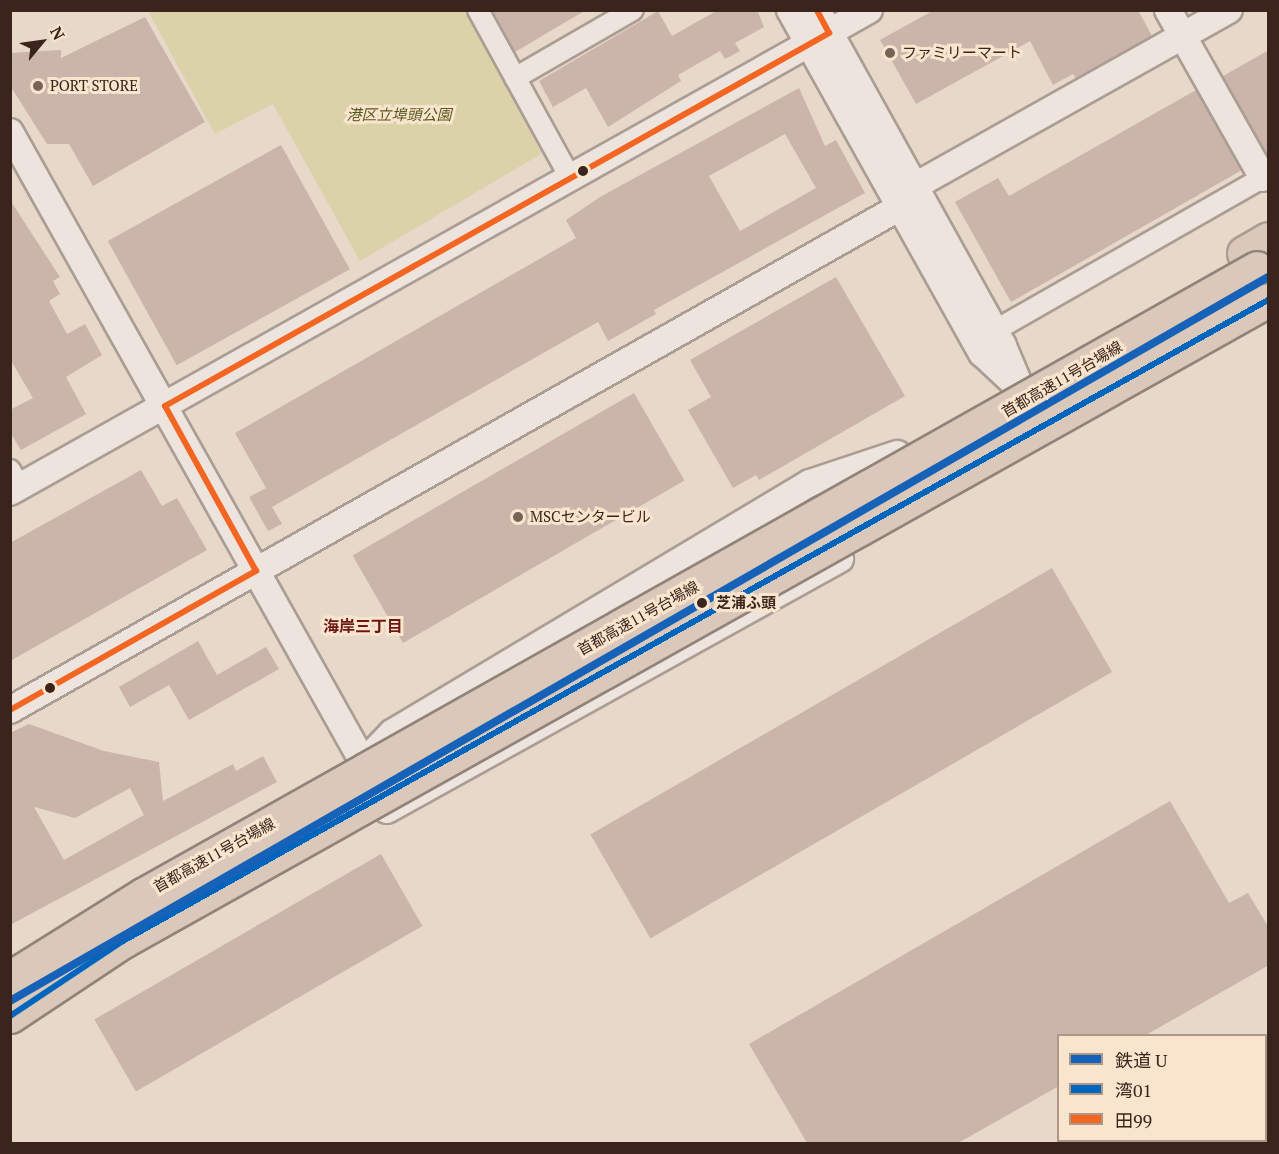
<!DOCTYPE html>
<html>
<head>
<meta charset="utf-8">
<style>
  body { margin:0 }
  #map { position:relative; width:1279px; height:1154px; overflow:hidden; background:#e7d8ca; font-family:"PT Serif","Noto Sans JP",serif }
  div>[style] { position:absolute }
  .green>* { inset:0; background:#dbd2aa }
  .water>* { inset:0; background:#b7caba }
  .building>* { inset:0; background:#cbb5aa; transform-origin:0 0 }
  .roads { filter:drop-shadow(2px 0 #ab9d94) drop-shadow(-2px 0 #ab9d94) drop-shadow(0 2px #ab9d94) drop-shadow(0 -2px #ab9d94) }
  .minor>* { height:20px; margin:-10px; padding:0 10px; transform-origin:10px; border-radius:10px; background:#ede5dd }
  .tertiary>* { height:26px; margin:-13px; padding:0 13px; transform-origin:13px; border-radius:13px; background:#ede5dd }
  .motorway>* { height:33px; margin:-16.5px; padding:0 16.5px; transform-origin:16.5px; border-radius:16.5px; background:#dac8ba }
  .bridges { filter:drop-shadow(2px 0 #91837a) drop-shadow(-2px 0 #91837a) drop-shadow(0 2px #91837a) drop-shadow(0 -2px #91837a) }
  .motorway-bridge>* { height:33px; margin:-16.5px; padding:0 16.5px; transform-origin:16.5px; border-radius:16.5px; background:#dac8ba }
  .bus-1>* { height:6px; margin:-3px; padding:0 3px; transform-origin:3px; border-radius:3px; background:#0065bd }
  .bus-2>* { height:6px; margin:-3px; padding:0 3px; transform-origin:3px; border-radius:3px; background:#f26522 }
  .rail-1>* { height:8px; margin:-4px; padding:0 4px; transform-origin:4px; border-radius:4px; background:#1662b8 }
  .dots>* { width:16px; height:16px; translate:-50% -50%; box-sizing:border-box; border:3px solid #f9e4ce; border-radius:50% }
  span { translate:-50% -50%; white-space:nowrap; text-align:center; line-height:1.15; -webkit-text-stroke:6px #f9e4ce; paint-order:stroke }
  .poi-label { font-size:15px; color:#3a241b }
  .left { translate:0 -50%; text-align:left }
  .park-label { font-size:15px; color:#56591f; font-style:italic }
  .street-label { font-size:15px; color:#3a241b }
  .stop-label { font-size:15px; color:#3a241b; font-weight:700 }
  .neighbourhood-label { font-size:16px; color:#6c1715; font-weight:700 }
  .frame { position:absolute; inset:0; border:12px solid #3a241b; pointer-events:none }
  .legend { position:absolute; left:1057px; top:1034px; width:210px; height:108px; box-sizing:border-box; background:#f9e4ce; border:2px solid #ad9786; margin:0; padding:8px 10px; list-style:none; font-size:18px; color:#3a241b }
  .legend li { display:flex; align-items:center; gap:12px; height:30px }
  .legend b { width:30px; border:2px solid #ad9786 }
  .north { position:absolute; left:12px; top:12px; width:60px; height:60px; -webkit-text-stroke:4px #f9e4ce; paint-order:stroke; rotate:61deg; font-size:16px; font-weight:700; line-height:24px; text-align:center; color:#3a241b }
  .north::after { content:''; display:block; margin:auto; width:21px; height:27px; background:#3a241b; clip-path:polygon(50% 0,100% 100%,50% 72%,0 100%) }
</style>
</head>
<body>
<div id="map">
  <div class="green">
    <i style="clip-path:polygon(148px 11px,470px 11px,517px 95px,541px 154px,360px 261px,273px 104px,215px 134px)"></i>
  </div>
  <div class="water">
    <i style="clip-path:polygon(1268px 1050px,1268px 1143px,1104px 1143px,1266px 1140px)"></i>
  </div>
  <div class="building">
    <i style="clip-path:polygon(492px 10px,586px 10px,515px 52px)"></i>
    <i style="clip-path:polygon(718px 10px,757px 10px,764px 27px,735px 43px,740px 51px,725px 59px,720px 51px,678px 75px,681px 81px,608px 127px,586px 88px,553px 107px,539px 81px,658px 11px,672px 36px)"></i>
    <i style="clip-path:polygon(934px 10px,1138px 10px,1152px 36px,1076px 79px,1073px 74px,1053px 85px,1030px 41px,916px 104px,880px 40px)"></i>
    <i style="clip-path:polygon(145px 17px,205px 122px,93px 186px,69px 144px,47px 144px,11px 87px,10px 53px,61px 50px,61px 58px)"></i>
    <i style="clip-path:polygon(1269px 50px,1269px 154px,1267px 155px,1223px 76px)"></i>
    <i style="clip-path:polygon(evenodd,799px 88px,825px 146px,836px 140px,865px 193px,654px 310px,656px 314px,608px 341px,598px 322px,272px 507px,282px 524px,268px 531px,249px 497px,266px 488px,235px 433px,576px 238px,566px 220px,600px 197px,799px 88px,785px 134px,816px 188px,740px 231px,709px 176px,785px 134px)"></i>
    <i style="clip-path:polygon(1196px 90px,1242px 170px,1011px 302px,955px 202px,998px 178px,1009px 196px)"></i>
    <i style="left:281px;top:145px;width:142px;height:198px;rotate:61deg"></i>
    <i style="clip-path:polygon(10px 200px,60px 277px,53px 281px,60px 294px,49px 301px,67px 334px,85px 324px,102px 355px,66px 377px,86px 414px,21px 450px,10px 432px,10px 410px,33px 398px,10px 359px)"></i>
    <i style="clip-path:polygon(836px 277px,905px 396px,759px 480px,756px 475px,733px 488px,688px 410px,711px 397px,690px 360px)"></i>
    <i style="left:634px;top:393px;width:101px;height:325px;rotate:60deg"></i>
    <i style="clip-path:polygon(141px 470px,162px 506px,177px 498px,207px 550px,10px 661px,10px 543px)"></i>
    <i style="left:1052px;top:568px;width:120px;height:533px;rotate:60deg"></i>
    <i style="clip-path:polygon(198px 641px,217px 675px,266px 647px,279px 669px,189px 720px,169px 685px,130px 707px,119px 687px)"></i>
    <i style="clip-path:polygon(evenodd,29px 724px,104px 751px,159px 762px,163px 801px,233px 764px,236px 771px,263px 756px,277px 782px,10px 925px,10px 733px,29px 724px,130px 788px,144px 815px,64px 860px,34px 807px,75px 818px,130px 788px)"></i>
    <i style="clip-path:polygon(1170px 801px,1229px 903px,1248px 893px,1269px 928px,1269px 965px,1146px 1035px,1059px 1035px,1059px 1086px,958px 1143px,807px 1143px,749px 1044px)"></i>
    <i style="left:381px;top:854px;width:83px;height:331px;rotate:60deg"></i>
  </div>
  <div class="roads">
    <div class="minor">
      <i style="left:478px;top:10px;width:193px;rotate:61.2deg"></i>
      <i style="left:515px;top:78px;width:136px;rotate:-30deg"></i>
      <i style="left:994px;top:331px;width:315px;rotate:-29.7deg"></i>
      <i style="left:10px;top:470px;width:20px;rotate:60deg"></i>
    </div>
    <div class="tertiary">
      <i style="left:790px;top:10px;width:393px;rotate:60.8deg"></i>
      <i style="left:982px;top:353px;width:44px;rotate:43.2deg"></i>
      <i style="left:817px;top:10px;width:384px;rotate:61deg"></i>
      <i style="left:1003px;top:346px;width:75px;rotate:67.2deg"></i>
      <i style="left:1168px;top:10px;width:193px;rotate:60.5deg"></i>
      <i style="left:10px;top:132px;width:738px;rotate:60.73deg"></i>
      <i style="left:915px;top:186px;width:360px;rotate:-29.3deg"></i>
      <i style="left:10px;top:492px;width:985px;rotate:-29.3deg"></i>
      <i style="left:10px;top:710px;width:1022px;rotate:-29.47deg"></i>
      <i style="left:363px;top:763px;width:42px;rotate:-46deg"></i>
      <i style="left:392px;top:733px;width:487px;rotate:-30.9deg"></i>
      <i style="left:810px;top:483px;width:92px;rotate:-18.4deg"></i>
      <i style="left:387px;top:810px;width:518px;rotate:-28.99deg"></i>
    </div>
    <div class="motorway">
      <i style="left:1244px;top:253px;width:28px;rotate:-30deg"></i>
    </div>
  </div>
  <div class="bridges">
    <div class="motorway-bridge">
      <i style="left:10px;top:978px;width:157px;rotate:-32deg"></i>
      <i style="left:143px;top:895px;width:1278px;rotate:-29.37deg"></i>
      <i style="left:10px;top:1016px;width:136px;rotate:-33.6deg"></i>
      <i style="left:123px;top:941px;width:1312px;rotate:-29.24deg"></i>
    </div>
  </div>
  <div class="bus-1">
    <i style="left:10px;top:1016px;width:136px;rotate:-33.6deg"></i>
    <i style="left:123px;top:941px;width:1312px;rotate:-29.24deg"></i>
  </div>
  <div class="bus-2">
    <i style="left:165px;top:406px;width:762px;rotate:-29.32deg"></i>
    <i style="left:829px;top:33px;width:26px;rotate:-118deg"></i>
    <i style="left:165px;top:406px;width:188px;rotate:61.1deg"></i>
    <i style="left:10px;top:710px;width:283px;rotate:-29.5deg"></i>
  </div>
  <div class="rail-1">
    <i style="left:10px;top:1001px;width:1451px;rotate:-29.92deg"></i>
  </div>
  <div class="dots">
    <i style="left:890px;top:53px;background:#776358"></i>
    <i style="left:38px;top:86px;background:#776358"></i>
    <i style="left:583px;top:171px;background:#3a241b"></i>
    <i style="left:518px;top:517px;background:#776358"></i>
    <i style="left:702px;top:603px;background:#3a241b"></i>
    <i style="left:50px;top:688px;background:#3a241b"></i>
  </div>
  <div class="poi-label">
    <span class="left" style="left:902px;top:53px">ファミリーマート</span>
    <span class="left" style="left:50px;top:86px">PORT STORE</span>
    <span class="left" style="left:530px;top:517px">MSCセンタービル</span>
  </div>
  <div class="park-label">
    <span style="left:399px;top:115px">港区立埠頭公園</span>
  </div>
  <div class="street-label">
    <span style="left:1062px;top:379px;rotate:-30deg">首都高速11号台場線</span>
    <span style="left:638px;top:618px;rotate:-29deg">首都高速11号台場線</span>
    <span style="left:214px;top:855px;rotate:-29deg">首都高速11号台場線</span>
  </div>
  <div class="stop-label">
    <span class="left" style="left:716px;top:603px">芝浦ふ頭</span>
  </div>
  <div class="neighbourhood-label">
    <span style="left:363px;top:626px">海岸三丁目</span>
  </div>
  <div class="frame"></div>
  <ul class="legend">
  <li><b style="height:8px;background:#1662b8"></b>鉄道 U</li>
  <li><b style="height:8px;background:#0065bd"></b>湾01</li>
  <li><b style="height:8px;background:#f26522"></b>田99</li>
  </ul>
  <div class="north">N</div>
</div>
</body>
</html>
